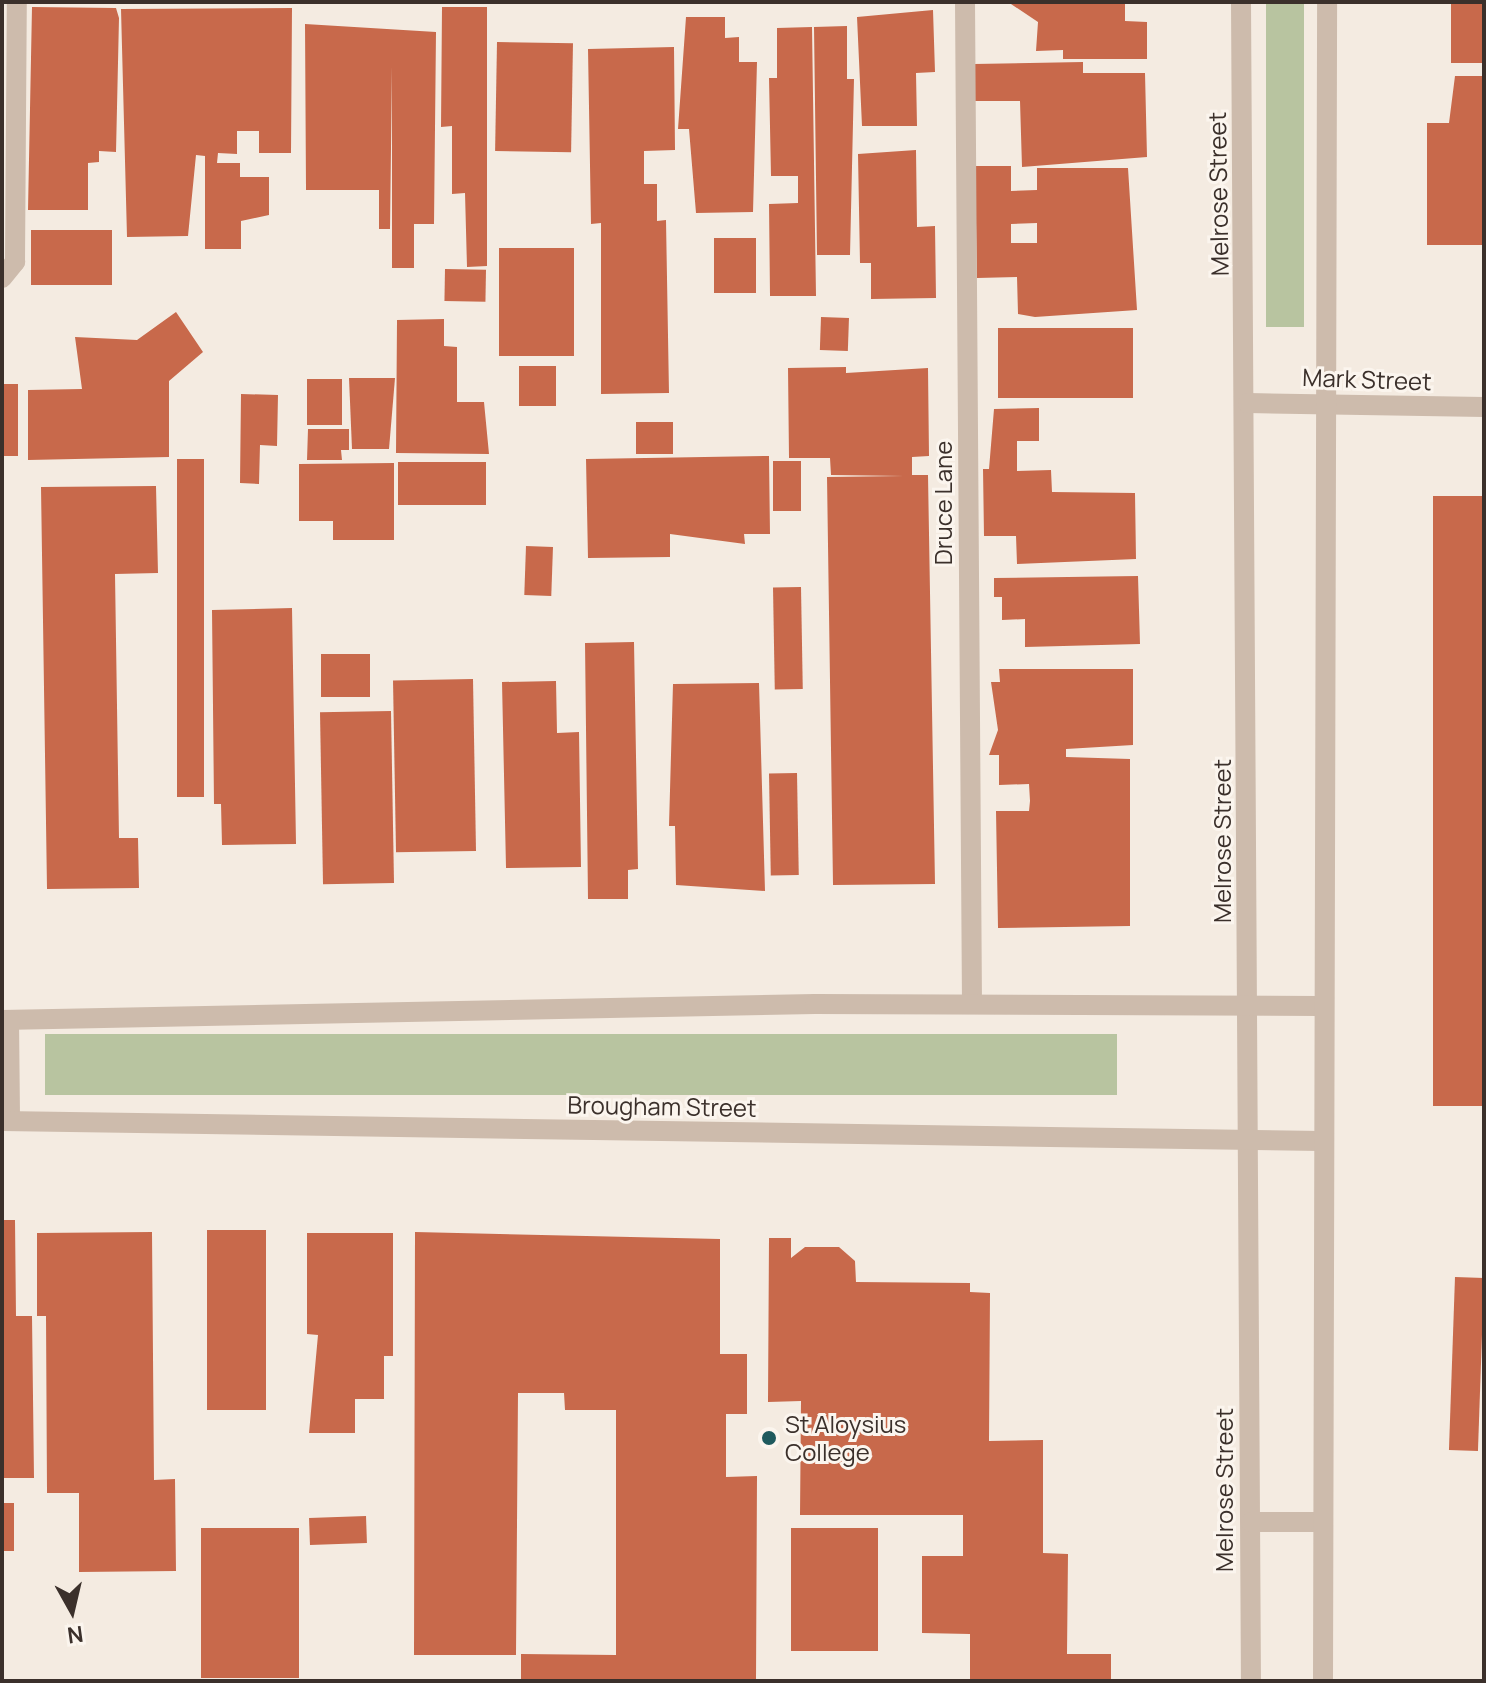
<!DOCTYPE html>
<html>
<head>
<meta charset="utf-8">
<style>
  body { margin:0 }
  #map { position:relative; width:1486px; height:1683px; overflow:hidden; background:#f4ebe1; font-family:Manrope,sans-serif }
  div>[style] { position:absolute }
  .green>* { inset:0; background:#b8c4a0; transform-origin:0 0 }
  .building>* { inset:0; background:#c8694b; transform-origin:0 0 }
  .minor>* { height:20px; margin:-10px; padding:0 10px; transform-origin:10px; border-radius:10px; background:#cdbbac }
  .dots>* { width:22px; height:22px; translate:-50% -50%; box-sizing:border-box; border:4px solid #fbf5ee; border-radius:50% }
  span { translate:-50% -50%; white-space:nowrap; text-align:center; line-height:1.15; -webkit-text-stroke:6px #fbf5ee; paint-order:stroke }
  .street-label { font-size:24px; color:#3b302b }
  .poi-label { font-size:24px; color:#3b302b }
  .left { translate:0 -50%; text-align:left }
  .frame { position:absolute; inset:0; border:4px solid #3b302b; pointer-events:none }
  .north { position:absolute; left:32px; top:1571px; width:80px; height:80px; -webkit-text-stroke:6px #fbf5ee; paint-order:stroke; rotate:172deg; font-size:22px; font-weight:700; line-height:32px; text-align:center; color:#3b302b }
  .north::after { content:''; display:block; margin:auto; width:28px; height:36px; background:#3b302b; clip-path:polygon(50% 0,100% 100%,50% 72%,0 100%) }
</style>
</head>
<body>
<div id="map">
  <div class="green">
    <i style="left:1266px;top:2px;width:38px;height:325px"></i>
    <i style="left:45px;top:1034px;width:1072px;height:61px"></i>
  </div>
  <div class="building">
    <i style="clip-path:polygon(1008px 2px,1125px 2px,1125px 21px,1147px 22px,1147px 59px,1063px 59px,1063px 50px,1036px 51px,1038px 22px)"></i>
    <i style="left:1451px;top:2px;width:33px;height:61px"></i>
    <i style="clip-path:polygon(32px 7px,116px 8px,119px 18px,116px 152px,99px 151px,99px 162px,88px 163px,88px 210px,28px 210px)"></i>
    <i style="clip-path:polygon(442px 7px,487px 7px,487px 266px,467px 267px,465px 193px,452px 194px,452px 126px,441px 127px)"></i>
    <i style="clip-path:polygon(292px 8px,291px 153px,259px 153px,259px 131px,237px 131px,237px 154px,218px 153px,217px 163px,240px 163px,240px 177px,269px 177px,269px 215px,241px 221px,241px 249px,205px 249px,205px 156px,196px 155px,188px 236px,127px 237px,121px 9px)"></i>
    <i style="clip-path:polygon(933px 10px,935px 72px,916px 73px,917px 126px,862px 126px,857px 17px)"></i>
    <i style="clip-path:polygon(686px 17px,725px 17px,725px 38px,739px 37px,739px 62px,757px 62px,753px 212px,696px 213px,689px 129px,678px 129px)"></i>
    <i style="clip-path:polygon(305px 24px,436px 32px,434px 224px,414px 224px,414px 268px,392px 268px,392px 66px,390px 229px,379px 229px,379px 190px,306px 190px)"></i>
    <i style="clip-path:polygon(847px 26px,847px 79px,854px 79px,850px 255px,817px 255px,814px 27px)"></i>
    <i style="clip-path:polygon(812px 27px,816px 296px,770px 296px,769px 204px,798px 203px,798px 176px,771px 176px,769px 78px,777px 78px,777px 28px)"></i>
    <i style="left:497px;top:42px;width:76px;height:109px;rotate:1deg"></i>
    <i style="clip-path:polygon(674px 47px,675px 150px,644px 151px,644px 184px,657px 184px,657px 221px,666px 220px,669px 393px,601px 394px,601px 223px,591px 224px,588px 49px)"></i>
    <i style="clip-path:polygon(1083px 62px,1083px 73px,1145px 73px,1147px 157px,1022px 167px,1020px 101px,974px 101px,974px 64px)"></i>
    <i style="clip-path:polygon(1455px 76px,1484px 76px,1484px 245px,1427px 245px,1427px 123px,1449px 123px)"></i>
    <i style="clip-path:polygon(916px 150px,917px 227px,935px 226px,936px 298px,871px 299px,871px 263px,860px 263px,858px 154px)"></i>
    <i style="clip-path:polygon(evenodd,975px 166px,1011px 166px,1011px 191px,1037px 190px,1037px 168px,1128px 168px,1137px 310px,1035px 317px,1018px 314px,1017px 277px,977px 278px,975px 166px,1037px 223px,1037px 243px,1011px 243px,1011px 224px,1037px 223px)"></i>
    <i style="left:31px;top:230px;width:81px;height:55px"></i>
    <i style="left:756px;top:238px;width:55px;height:42px;rotate:90deg"></i>
    <i style="left:499px;top:248px;width:75px;height:108px"></i>
    <i style="left:445px;top:269px;width:41px;height:32px;rotate:1deg"></i>
    <i style="clip-path:polygon(176px 312px,203px 352px,169px 381px,169px 457px,28px 460px,28px 390px,82px 389px,75px 337px,137px 340px)"></i>
    <i style="left:821px;top:317px;width:28px;height:33px;rotate:2deg"></i>
    <i style="clip-path:polygon(444px 319px,444px 346px,457px 347px,457px 402px,484px 402px,489px 454px,396px 453px,397px 320px)"></i>
    <i style="left:998px;top:328px;width:135px;height:70px"></i>
    <i style="left:519px;top:366px;width:37px;height:40px"></i>
    <i style="clip-path:polygon(846px 367px,846px 373px,928px 368px,929px 456px,912px 457px,912px 475px,928px 475px,935px 884px,833px 885px,827px 477px,904px 476px,831px 475px,830px 458px,789px 458px,788px 368px)"></i>
    <i style="clip-path:polygon(349px 378px,395px 378px,389px 449px,352px 449px)"></i>
    <i style="left:307px;top:379px;width:35px;height:46px"></i>
    <i style="left:2px;top:384px;width:16px;height:72px"></i>
    <i style="clip-path:polygon(241px 394px,278px 395px,277px 446px,260px 445px,259px 484px,240px 483px)"></i>
    <i style="clip-path:polygon(1039px 408px,1039px 441px,1017px 441px,1017px 471px,1051px 470px,1052px 492px,1135px 493px,1136px 559px,1017px 564px,1016px 536px,984px 536px,983px 469px,989px 469px,994px 409px)"></i>
    <i style="left:673px;top:422px;width:32px;height:37px;rotate:90deg"></i>
    <i style="clip-path:polygon(308px 429px,349px 429px,349px 450px,341px 450px,342px 460px,307px 460px)"></i>
    <i style="clip-path:polygon(769px 456px,770px 534px,744px 534px,745px 544px,670px 534px,670px 557px,588px 558px,586px 459px)"></i>
    <i style="left:177px;top:459px;width:27px;height:338px"></i>
    <i style="left:801px;top:461px;width:50px;height:28px;rotate:90deg"></i>
    <i style="left:398px;top:462px;width:88px;height:43px"></i>
    <i style="clip-path:polygon(394px 463px,394px 540px,333px 540px,333px 521px,299px 521px,299px 464px)"></i>
    <i style="clip-path:polygon(156px 486px,158px 573px,115px 574px,119px 838px,138px 838px,139px 888px,47px 889px,41px 487px)"></i>
    <i style="left:1433px;top:496px;width:51px;height:610px"></i>
    <i style="left:526px;top:546px;width:27px;height:49px;rotate:2deg"></i>
    <i style="clip-path:polygon(1138px 576px,1140px 644px,1025px 647px,1025px 619px,1002px 620px,1002px 597px,994px 597px,994px 578px)"></i>
    <i style="left:801px;top:587px;width:102px;height:28px;rotate:89deg"></i>
    <i style="clip-path:polygon(292px 608px,296px 844px,222px 845px,221px 804px,214px 804px,212px 610px)"></i>
    <i style="clip-path:polygon(634px 642px,638px 869px,628px 870px,628px 899px,588px 899px,585px 643px)"></i>
    <i style="left:321px;top:654px;width:49px;height:43px"></i>
    <i style="clip-path:polygon(999px 669px,1133px 669px,1133px 745px,1066px 749px,1066px 757px,1130px 759px,1130px 926px,998px 928px,996px 811px,1029px 811px,1030px 801px,1029px 784px,999px 785px,999px 755px,989px 755px,998px 730px,991px 682px,1000px 682px)"></i>
    <i style="left:473px;top:679px;width:172px;height:80px;rotate:89deg"></i>
    <i style="clip-path:polygon(556px 681px,557px 733px,579px 732px,581px 867px,506px 868px,502px 682px)"></i>
    <i style="clip-path:polygon(759px 683px,765px 891px,676px 885px,675px 826px,669px 826px,673px 684px)"></i>
    <i style="left:391px;top:711px;width:172px;height:71px;rotate:89deg"></i>
    <i style="left:797px;top:773px;width:102px;height:28px;rotate:89deg"></i>
    <i style="clip-path:polygon(2px 1220px,15px 1220px,16px 1316px,32px 1316px,34px 1478px,2px 1478px)"></i>
    <i style="left:207px;top:1230px;width:59px;height:180px"></i>
    <i style="clip-path:polygon(152px 1232px,154px 1480px,175px 1479px,176px 1571px,79px 1572px,79px 1493px,47px 1493px,46px 1316px,37px 1316px,37px 1233px)"></i>
    <i style="clip-path:polygon(415px 1232px,720px 1239px,720px 1354px,747px 1354px,747px 1414px,726px 1414px,726px 1477px,757px 1476px,756px 1681px,521px 1681px,521px 1654px,616px 1655px,616px 1410px,565px 1410px,564px 1393px,518px 1393px,516px 1655px,414px 1655px)"></i>
    <i style="clip-path:polygon(307px 1233px,393px 1233px,393px 1356px,384px 1356px,384px 1399px,355px 1399px,355px 1433px,309px 1433px,318px 1335px,307px 1334px)"></i>
    <i style="clip-path:polygon(769px 1238px,791px 1238px,791px 1258px,805px 1247px,839px 1247px,855px 1261px,856px 1282px,970px 1283px,970px 1292px,990px 1293px,989px 1441px,1043px 1440px,1043px 1553px,1068px 1554px,1067px 1654px,1111px 1654px,1111px 1681px,970px 1681px,970px 1634px,922px 1633px,922px 1556px,963px 1556px,963px 1515px,800px 1515px,801px 1401px,768px 1402px)"></i>
    <i style="left:1455px;top:1277px;width:29px;height:173px;rotate:2deg"></i>
    <i style="left:2px;top:1503px;width:12px;height:48px"></i>
    <i style="left:366px;top:1516px;width:27px;height:57px;rotate:88deg"></i>
    <i style="left:201px;top:1528px;width:98px;height:150px"></i>
    <i style="left:878px;top:1528px;width:123px;height:87px;rotate:90deg"></i>
  </div>
  <div class="minor">
    <i style="left:965px;top:2px;width:1002px;rotate:89.6deg"></i>
    <i style="left:1241px;top:2px;width:1679px;rotate:89.66deg"></i>
    <i style="left:2px;top:278px;width:21px;rotate:-51deg"></i>
    <i style="left:15px;top:262px;width:260px;rotate:-89.6deg"></i>
    <i style="left:1248px;top:403px;width:236px;rotate:1deg"></i>
    <i style="left:2px;top:1020px;width:813px;rotate:-1.13deg"></i>
    <i style="left:815px;top:1004px;width:505px;rotate:0.23deg"></i>
    <i style="left:9px;top:1020px;width:101px;rotate:89.4deg"></i>
    <i style="left:2px;top:1121px;width:1319px;rotate:0.87deg"></i>
    <i style="left:1251px;top:1522px;width:72px"></i>
    <i style="left:1323px;top:1681px;width:1679px;rotate:-89.86deg"></i>
  </div>
  <div class="dots">
    <i style="left:769px;top:1438px;background:#1f5a5e"></i>
  </div>
  <div class="street-label">
    <span style="left:1218px;top:194px;rotate:-91deg">Melrose Street</span>
    <span style="left:1367px;top:379px;rotate:2deg">Mark Street</span>
    <span style="left:943px;top:503px;rotate:-90deg">Druce Lane</span>
    <span style="left:1222px;top:841px;rotate:-90deg">Melrose Street</span>
    <span style="left:662px;top:1106px;rotate:1deg">Brougham Street</span>
    <span style="left:1224px;top:1490px;rotate:-90deg">Melrose Street</span>
  </div>
  <div class="poi-label">
    <span class="left" style="left:785px;top:1438px">St Aloysius<br>College</span>
  </div>
  <div class="frame"></div>
  <div class="north">N</div>
</div>
</body>
</html>
